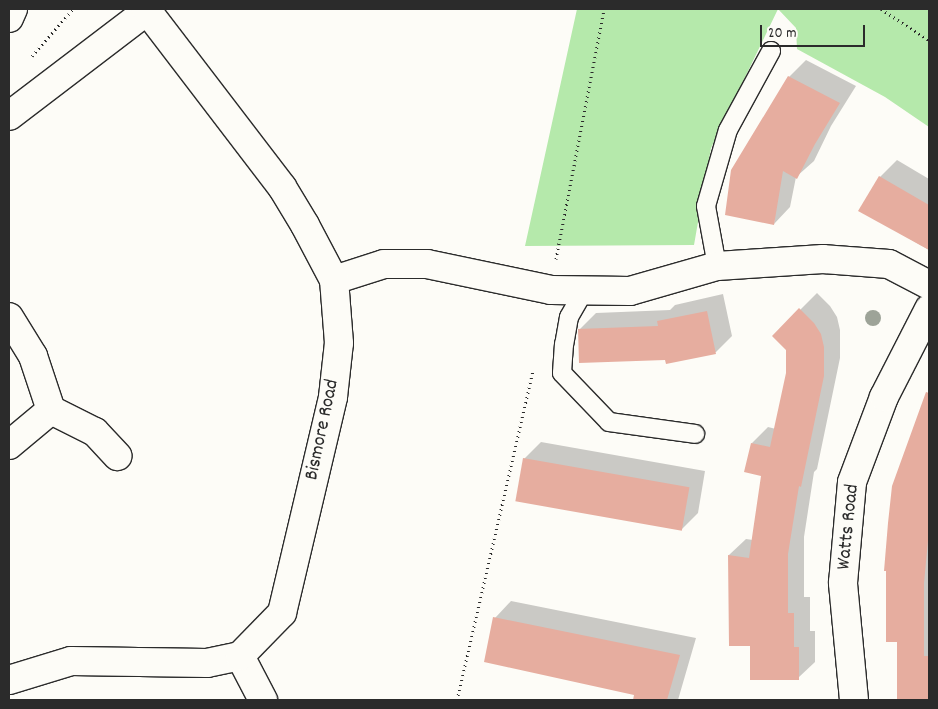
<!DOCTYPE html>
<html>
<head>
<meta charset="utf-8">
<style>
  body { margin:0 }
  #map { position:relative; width:938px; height:709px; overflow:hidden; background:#fdfcf7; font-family:Dekko,sans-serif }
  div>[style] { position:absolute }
  .green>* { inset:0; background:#b5e9ab }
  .shadow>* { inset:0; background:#0003 }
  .building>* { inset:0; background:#e6ad9f; transform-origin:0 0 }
  .path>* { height:3px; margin-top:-1.5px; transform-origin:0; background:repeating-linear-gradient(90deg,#2b2b2b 0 1px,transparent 0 5px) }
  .roads { filter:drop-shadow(1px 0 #2b2b2b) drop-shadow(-1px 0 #2b2b2b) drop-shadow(0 1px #2b2b2b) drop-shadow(0 -1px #2b2b2b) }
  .lane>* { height:18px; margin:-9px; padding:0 9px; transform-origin:9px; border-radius:9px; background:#fdfcf7 }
  .street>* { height:28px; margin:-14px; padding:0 14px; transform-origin:14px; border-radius:14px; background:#fdfcf7 }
  .trees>* { width:16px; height:16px; margin:-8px; border-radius:50%; background:#9da398 }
  span { translate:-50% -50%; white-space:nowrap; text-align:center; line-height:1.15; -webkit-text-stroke:5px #fdfcf7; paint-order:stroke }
  .street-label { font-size:20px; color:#2b2b2b }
  .frame { position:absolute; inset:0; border:10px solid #2b2b2b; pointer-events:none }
  .scale { position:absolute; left:760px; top:25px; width:105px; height:22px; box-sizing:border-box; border:2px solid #2b2b2b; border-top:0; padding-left:6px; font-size:15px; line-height:18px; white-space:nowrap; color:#2b2b2b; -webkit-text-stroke:4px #fdfcf7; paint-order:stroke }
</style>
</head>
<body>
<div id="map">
  <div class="green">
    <i style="clip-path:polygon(577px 9px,929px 9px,929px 127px,885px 97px,797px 49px,796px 28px,778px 9px,711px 148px,694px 245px,525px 246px)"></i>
  </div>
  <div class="shadow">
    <i style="clip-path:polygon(806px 60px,856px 86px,831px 126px,814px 161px,796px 177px,790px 207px,774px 224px,789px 77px)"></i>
    <i style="clip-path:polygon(897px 160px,929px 179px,929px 250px,860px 210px,880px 177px)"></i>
    <i style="clip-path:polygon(817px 293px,830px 306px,837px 317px,840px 330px,840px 358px,817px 469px,814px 472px,804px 537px,804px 597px,810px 597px,810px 631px,815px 631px,815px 662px,798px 678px,751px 644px,729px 555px,746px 539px,753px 540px,763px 475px,752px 443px,768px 427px,776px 429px,787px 373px,787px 350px,774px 336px)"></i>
    <i style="clip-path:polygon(723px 294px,732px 336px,716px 352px,666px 358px,579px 330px,596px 313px,670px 310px,675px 305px)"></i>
    <i style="clip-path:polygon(929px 403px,929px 700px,898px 700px,898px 641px,912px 433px)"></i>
    <i style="clip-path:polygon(541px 442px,705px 471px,698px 513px,681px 530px,524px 459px)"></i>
    <i style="clip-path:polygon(511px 601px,696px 638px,678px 700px,634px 700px,636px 694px,495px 618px)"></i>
  </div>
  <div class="building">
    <i style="clip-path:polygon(788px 76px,840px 103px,815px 144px,797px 179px,783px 171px,774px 225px,725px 215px,731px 170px)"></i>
    <i style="clip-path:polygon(879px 176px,929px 205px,929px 250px,858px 211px)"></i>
    <i style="clip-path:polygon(799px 308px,814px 323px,821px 334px,824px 347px,824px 376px,801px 487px,799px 486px,788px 554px,788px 613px,794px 613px,794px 647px,799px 647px,799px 680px,750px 680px,750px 646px,729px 646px,728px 555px,749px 558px,761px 476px,744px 472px,751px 443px,770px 447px,786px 373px,786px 350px,772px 336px)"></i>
    <i style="clip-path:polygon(707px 311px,716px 354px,666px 364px,665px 360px,579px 363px,578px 329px,658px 326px,657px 321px)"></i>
    <i style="clip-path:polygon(926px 392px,929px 393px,929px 530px,924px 583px,924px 656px,929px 656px,929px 700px,897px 700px,897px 642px,886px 642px,886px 571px,884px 571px,888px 523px,892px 486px)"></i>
    <i style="left:523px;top:458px;width:169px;height:44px;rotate:10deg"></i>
    <i style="clip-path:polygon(493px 617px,680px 655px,667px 700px,633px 700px,634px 695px,484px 662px)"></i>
  </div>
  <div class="path">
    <i style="left:881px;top:9px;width:57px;rotate:32.9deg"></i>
    <i style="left:32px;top:56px;width:62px;rotate:-48.9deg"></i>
    <i style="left:556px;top:259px;width:255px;rotate:-79.1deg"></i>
    <i style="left:457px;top:700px;width:339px;rotate:-77deg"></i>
  </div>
  <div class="roads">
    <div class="lane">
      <i style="left:717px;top:266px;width:61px;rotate:-100.4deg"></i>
      <i style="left:706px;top:206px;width:79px;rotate:-73.9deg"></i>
      <i style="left:728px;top:130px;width:90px;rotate:-61.4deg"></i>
      <i style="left:584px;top:291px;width:30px;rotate:120deg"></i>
      <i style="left:569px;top:317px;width:27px;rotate:100deg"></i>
      <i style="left:564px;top:344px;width:29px;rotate:94deg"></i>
      <i style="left:562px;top:373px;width:68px;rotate:46.2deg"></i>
      <i style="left:609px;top:422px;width:87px;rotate:7.9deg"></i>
    </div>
    <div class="street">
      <i style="left:9px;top:18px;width:10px;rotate:-66deg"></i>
      <i style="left:9px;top:116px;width:175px;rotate:-37.3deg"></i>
      <i style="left:334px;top:280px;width:52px;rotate:-17.7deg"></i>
      <i style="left:384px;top:264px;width:43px"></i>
      <i style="left:427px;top:264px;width:127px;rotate:11.8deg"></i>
      <i style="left:551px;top:290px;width:79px;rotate:0.7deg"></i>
      <i style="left:630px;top:291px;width:91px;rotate:-16deg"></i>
      <i style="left:717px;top:266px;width:106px;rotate:-3.8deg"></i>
      <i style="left:823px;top:259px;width:66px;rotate:4.3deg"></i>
      <i style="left:889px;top:264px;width:45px;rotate:27.7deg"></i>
      <i style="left:9px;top:317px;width:46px;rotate:58.4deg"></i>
      <i style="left:33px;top:356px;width:57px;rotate:71.6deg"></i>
      <i style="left:9px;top:445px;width:55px;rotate:-39.8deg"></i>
      <i style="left:51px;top:410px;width:49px;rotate:26.6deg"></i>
      <i style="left:95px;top:432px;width:33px;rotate:47deg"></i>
      <i style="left:240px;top:656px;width:50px;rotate:62.4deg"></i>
      <i style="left:9px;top:680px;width:65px;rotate:-17deg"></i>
      <i style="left:71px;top:661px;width:136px;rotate:0.8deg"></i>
      <i style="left:207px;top:663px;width:34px;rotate:-12deg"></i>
      <i style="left:240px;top:656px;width:60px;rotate:-45.7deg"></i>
      <i style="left:282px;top:613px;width:222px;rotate:-76.7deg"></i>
      <i style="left:333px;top:397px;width:54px;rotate:-83.7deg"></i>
      <i style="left:339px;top:343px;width:63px;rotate:-94.5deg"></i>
      <i style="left:334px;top:280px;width:62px;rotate:-117.8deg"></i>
      <i style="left:305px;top:225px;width:44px;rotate:-121.2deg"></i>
      <i style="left:282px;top:187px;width:224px;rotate:-127.4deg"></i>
      <i style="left:854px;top:700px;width:118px;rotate:-95.4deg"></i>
      <i style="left:843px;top:583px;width:101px;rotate:-84.9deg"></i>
      <i style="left:852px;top:482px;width:91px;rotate:-69.4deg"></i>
      <i style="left:884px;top:397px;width:99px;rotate:-62.9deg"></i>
    </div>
  </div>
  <div class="trees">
    <i style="left:873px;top:318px"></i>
  </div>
  <div class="street-label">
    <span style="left:323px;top:430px;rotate:-78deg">Bismore Road</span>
    <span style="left:849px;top:527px;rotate:-84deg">Watts Road</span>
  </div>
  <div class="frame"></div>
  <div class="scale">20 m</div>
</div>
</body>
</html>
